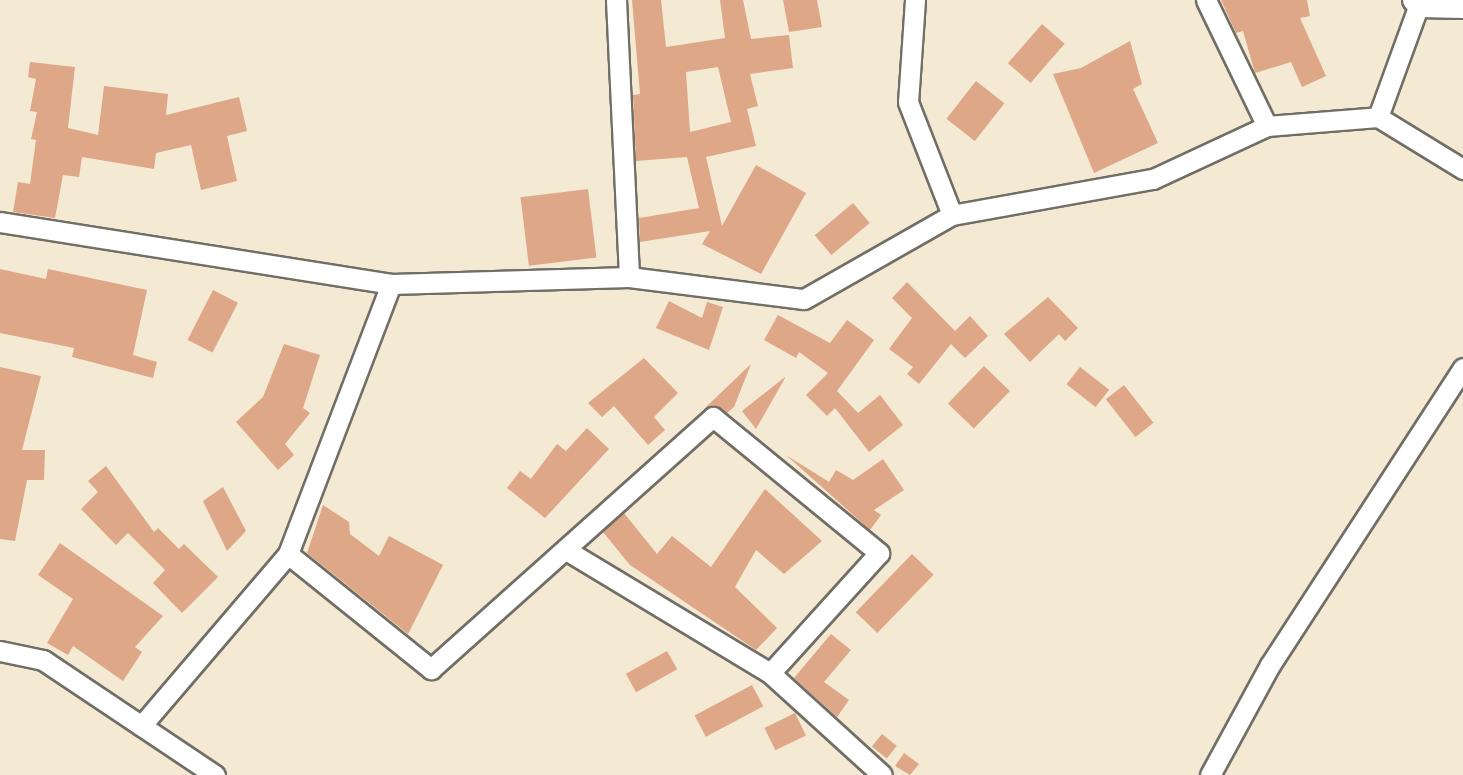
<!DOCTYPE html>
<html>
<head>
<meta charset="utf-8">
<style>
  body { margin:0 }
  #map { position:relative; width:1463px; height:775px; overflow:hidden; background:#f4e9d3; font-family:Pangolin,sans-serif }
  div>[style] { position:absolute }
  .building>* { inset:0; background:#dea788; transform-origin:0 0 }
  .roads { filter:drop-shadow(2px 0 #716e66) drop-shadow(-2px 0 #716e66) drop-shadow(0 2px #716e66) drop-shadow(0 -2px #716e66) }
  .minor>* { height:19px; margin:-9.5px; padding:0 9.5px; transform-origin:9.5px; border-radius:9.5px; background:#fff }
  span { translate:-50% -50%; white-space:nowrap; text-align:center; line-height:1.15; -webkit-text-stroke:6px #fdfcf7; paint-order:stroke }
</style>
</head>
<body>
<div id="map">
  <div class="building">
    <i style="clip-path:polygon(evenodd,632px 0,661px 0,666px 47px,725px 38px,720px 0,743px 0,751px 39px,789px 35px,793px 68px,750px 74px,758px 106px,747px 109px,756px 146px,706px 157px,722px 226px,756px 165px,806px 193px,761px 274px,702px 244px,710px 231px,640px 242px,639px 218px,699px 208px,687px 157px,636px 161px,633px 95px,640px 94px,632px 0,718px 67px,731px 122px,690px 132px,686px 72px,718px 67px)"></i>
    <i style="clip-path:polygon(783px 0,817px 0,822px 27px,789px 32px)"></i>
    <i style="clip-path:polygon(1221px 0,1307px 0,1310px 16px,1300px 18px,1326px 76px,1302px 87px,1291px 62px,1255px 73px,1243px 31px,1236px 33px)"></i>
    <i style="left:1042px;top:24px;width:30px;height:52px;rotate:41deg"></i>
    <i style="clip-path:polygon(1130px 41px,1142px 84px,1133px 89px,1158px 143px,1094px 173px,1053px 74px,1081px 68px)"></i>
    <i style="clip-path:polygon(30px 62px,75px 67px,68px 128px,98px 135px,104px 86px,168px 94px,166px 115px,239px 97px,247px 131px,227px 136px,237px 181px,201px 190px,191px 145px,156px 153px,154px 169px,82px 157px,79px 177px,63px 175px,55px 218px,13px 212px,18px 182px,30px 184px,36px 140px,31px 139px,37px 112px,30px 111px,36px 79px,28px 77px)"></i>
    <i style="left:976px;top:81px;width:36px;height:48px;rotate:38deg"></i>
    <i style="left:588px;top:189px;width:69px;height:68px;rotate:83deg"></i>
    <i style="left:853px;top:203px;width:26px;height:50px;rotate:50deg"></i>
    <i style="clip-path:polygon(0 269px,46px 279px,48px 269px,147px 290px,133px 355px,157px 362px,153px 378px,72px 357px,74px 348px,0 333px)"></i>
    <i style="clip-path:polygon(907px 282px,955px 331px,970px 316px,988px 336px,965px 358px,951px 344px,919px 384px,907px 374px,913px 367px,889px 349px,912px 318px,892px 298px)"></i>
    <i style="left:213px;top:290px;width:28px;height:56px;rotate:27deg"></i>
    <i style="clip-path:polygon(1048px 297px,1078px 328px,1065px 341px,1059px 334px,1030px 362px,1004px 334px)"></i>
    <i style="clip-path:polygon(669px 301px,702px 318px,707px 302px,723px 307px,709px 350px,656px 328px)"></i>
    <i style="clip-path:polygon(778px 315px,830px 343px,847px 320px,874px 340px,837px 391px,858px 413px,880px 395px,903px 425px,869px 452px,835px 408px,827px 416px,806px 395px,828px 373px,799px 352px,796px 358px,764px 340px)"></i>
    <i style="clip-path:polygon(284px 344px,320px 355px,303px 408px,310px 413px,285px 444px,294px 455px,278px 470px,236px 422px,263px 397px)"></i>
    <i style="clip-path:polygon(644px 358px,678px 393px,654px 417px,665px 430px,648px 445px,614px 406px,602px 417px,588px 403px)"></i>
    <i style="clip-path:polygon(751px 364px,734px 407px,727px 413px,706px 407px)"></i>
    <i style="left:984px;top:366px;width:36px;height:52px;rotate:44deg"></i>
    <i style="clip-path:polygon(0 367px,41px 376px,22px 450px,45px 450px,44px 480px,27px 480px,15px 541px,0 539px)"></i>
    <i style="left:1080px;top:367px;width:37px;height:22px;rotate:38deg"></i>
    <i style="clip-path:polygon(785px 377px,785px 378px,756px 429px,742px 411px)"></i>
    <i style="left:1124px;top:385px;width:48px;height:23px;rotate:52deg"></i>
    <i style="clip-path:polygon(587px 428px,609px 449px,545px 518px,507px 488px,520px 471px,531px 479px,557px 444px,566px 451px)"></i>
    <i style="clip-path:polygon(786px 455px,829px 482px,836px 470px,853px 480px,883px 459px,904px 490px,874px 510px,881px 515px,870px 530px)"></i>
    <i style="clip-path:polygon(106px 466px,154px 532px,158px 528px,179px 549px,184px 544px,218px 577px,182px 613px,153px 583px,165px 570px,128px 533px,116px 545px,81px 509px,98px 492px,88px 481px)"></i>
    <i style="clip-path:polygon(223px 487px,246px 531px,227px 551px,203px 501px)"></i>
    <i style="clip-path:polygon(765px 489px,822px 541px,784px 574px,756px 550px,735px 587px,777px 628px,756px 650px,630px 565px,603px 532px,624px 513px,657px 554px,672px 536px,711px 567px)"></i>
    <i style="clip-path:polygon(323px 505px,349px 522px,350px 534px,379px 556px,389px 536px,443px 565px,408px 634px,307px 553px)"></i>
    <i style="clip-path:polygon(60px 543px,163px 616px,135px 647px,142px 652px,123px 681px,73px 646px,68px 655px,47px 643px,73px 599px,38px 575px)"></i>
    <i style="left:912px;top:554px;width:30px;height:81px;rotate:44deg"></i>
    <i style="clip-path:polygon(831px 634px,851px 650px,824px 682px,849px 700px,837px 717px,794px 678px)"></i>
    <i style="left:667px;top:651px;width:21px;height:47px;rotate:61deg"></i>
    <i style="left:752px;top:685px;width:24px;height:65px;rotate:62deg"></i>
    <i style="left:795px;top:713px;width:25px;height:34px;rotate:64deg"></i>
    <i style="left:882px;top:734px;width:19px;height:16px;rotate:39deg"></i>
    <i style="clip-path:polygon(904px 753px,919px 764px,910px 775px,895px 766px)"></i>
  </div>
  <div class="roads">
    <div class="minor">
      <i style="left:616px;top:0;width:277px;rotate:87.3deg"></i>
      <i style="left:915px;top:0;width:102px;rotate:93.9deg"></i>
      <i style="left:908px;top:102px;width:121px;rotate:68.7deg"></i>
      <i style="left:952px;top:215px;width:204px;rotate:-10.2deg"></i>
      <i style="left:1153px;top:179px;width:126px;rotate:-24.9deg"></i>
      <i style="left:1267px;top:126px;width:111px;rotate:-4.6deg"></i>
      <i style="left:1378px;top:117px;width:100px;rotate:31.5deg"></i>
      <i style="left:1206px;top:0;width:140px;rotate:64.2deg"></i>
      <i style="left:1412px;top:0;width:9px;rotate:49deg"></i>
      <i style="left:1418px;top:7px;width:45px;rotate:1.3deg"></i>
      <i style="left:1378px;top:117px;width:117px;rotate:-70deg"></i>
      <i style="left:0;top:222px;width:396px;rotate:9deg"></i>
      <i style="left:391px;top:284px;width:289px;rotate:110.9deg"></i>
      <i style="left:288px;top:554px;width:226px;rotate:130.5deg"></i>
      <i style="left:391px;top:284px;width:238px;rotate:-1.7deg"></i>
      <i style="left:629px;top:277px;width:176px;rotate:7.2deg"></i>
      <i style="left:804px;top:299px;width:170px;rotate:-29.6deg"></i>
      <i style="left:288px;top:554px;width:184px;rotate:38.8deg"></i>
      <i style="left:431px;top:669px;width:378px;rotate:-41.8deg"></i>
      <i style="left:713px;top:417px;width:215px;rotate:39.3deg"></i>
      <i style="left:879px;top:553px;width:162px;rotate:132.2deg"></i>
      <i style="left:770px;top:673px;width:238px;rotate:-148.9deg"></i>
      <i style="left:0;top:651px;width:44px;rotate:11.8deg"></i>
      <i style="left:43px;top:660px;width:207px;rotate:33.8deg"></i>
      <i style="left:770px;top:673px;width:151px;rotate:42.3deg"></i>
      <i style="left:1210px;top:775px;width:125px;rotate:-61.4deg"></i>
      <i style="left:1270px;top:665px;width:354px;rotate:-57deg"></i>
    </div>
  </div>
</div>
</body>
</html>
